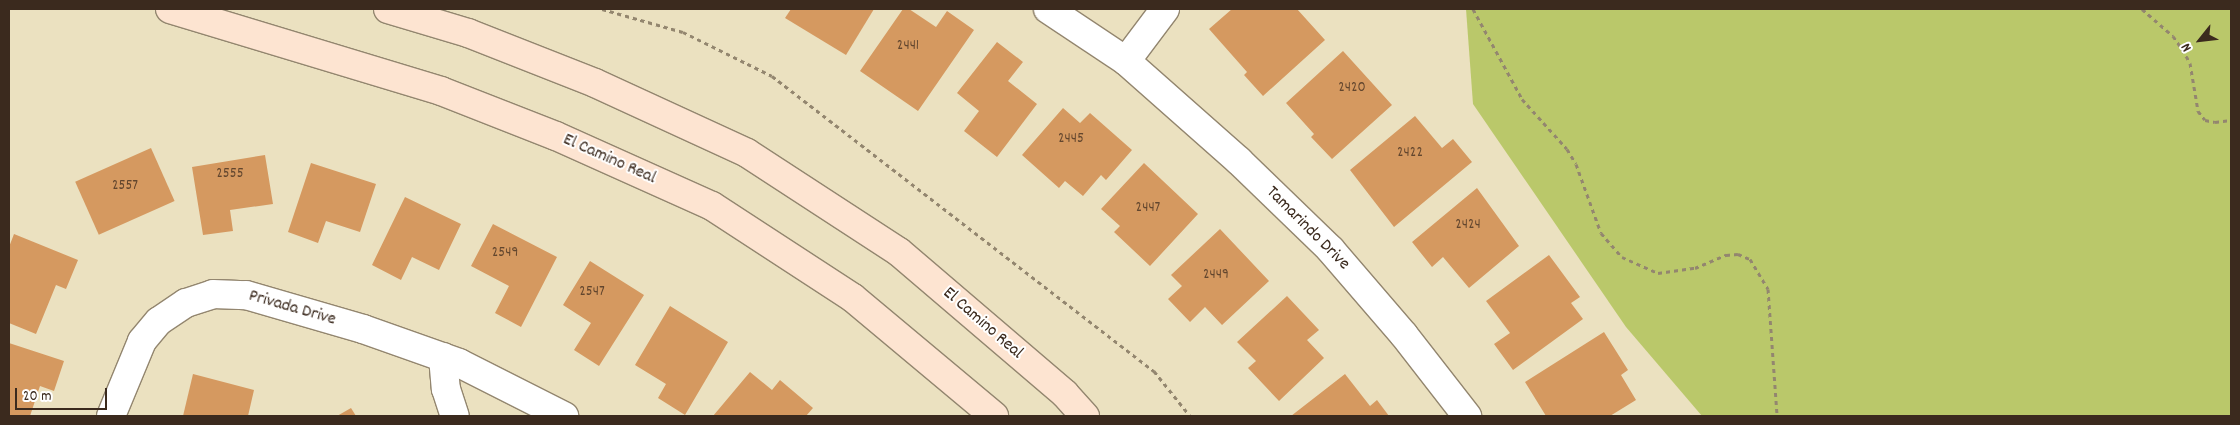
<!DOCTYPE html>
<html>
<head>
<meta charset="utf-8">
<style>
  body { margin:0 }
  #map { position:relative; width:2240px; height:425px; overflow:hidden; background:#ebe1c0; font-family:Dekko,sans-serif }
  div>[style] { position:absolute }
  .green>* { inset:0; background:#bac86a }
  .building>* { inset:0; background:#d59960; transform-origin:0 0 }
  .path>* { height:3px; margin-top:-1.5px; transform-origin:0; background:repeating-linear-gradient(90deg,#93866f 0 4px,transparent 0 8px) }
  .roads { filter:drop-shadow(1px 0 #93866f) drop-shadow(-1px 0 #93866f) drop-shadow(0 1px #93866f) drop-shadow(0 -1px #93866f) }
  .minor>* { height:28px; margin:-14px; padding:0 14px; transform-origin:14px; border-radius:14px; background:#fff }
  .secondary>* { height:28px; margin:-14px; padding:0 14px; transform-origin:14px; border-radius:14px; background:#fde4d1 }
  span { translate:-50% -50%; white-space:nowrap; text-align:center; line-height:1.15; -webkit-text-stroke:4px #fff; paint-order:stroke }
  .number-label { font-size:15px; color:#62462e }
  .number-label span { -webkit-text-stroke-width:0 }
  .street-label { font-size:18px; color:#3b2a1e }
  .frame { position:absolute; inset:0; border:10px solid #3b2a1e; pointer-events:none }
  .north { position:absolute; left:2175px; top:15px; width:50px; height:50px; -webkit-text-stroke:4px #fff; paint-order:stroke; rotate:241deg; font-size:14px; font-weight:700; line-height:20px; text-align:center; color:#3b2a1e }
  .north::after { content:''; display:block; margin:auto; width:18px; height:22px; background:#3b2a1e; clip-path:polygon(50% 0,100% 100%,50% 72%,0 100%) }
  .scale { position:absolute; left:15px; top:388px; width:92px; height:22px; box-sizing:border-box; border:2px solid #3b2a1e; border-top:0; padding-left:6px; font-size:15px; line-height:18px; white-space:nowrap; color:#3b2a1e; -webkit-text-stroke:4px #fff; paint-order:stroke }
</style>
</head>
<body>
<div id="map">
  <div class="green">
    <i style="clip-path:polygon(1466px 9px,2231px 9px,2231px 416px,1702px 416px,1626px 327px,1473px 104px)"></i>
  </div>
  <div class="building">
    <i style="clip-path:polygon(791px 9px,874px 9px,846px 55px,785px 18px)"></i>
    <i style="clip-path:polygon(903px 9px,909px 9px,936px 27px,947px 11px,974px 30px,918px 111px,860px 71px)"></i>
    <i style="clip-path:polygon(1232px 9px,1297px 9px,1325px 40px,1263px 96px,1244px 75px,1247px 72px,1209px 29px)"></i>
    <i style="clip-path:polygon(997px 42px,1023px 62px,1008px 81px,1037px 104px,997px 157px,964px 131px,979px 111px,957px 93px)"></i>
    <i style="clip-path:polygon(1343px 51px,1392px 105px,1332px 159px,1311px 137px,1314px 134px,1286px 103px)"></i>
    <i style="clip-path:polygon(1063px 108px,1080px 123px,1090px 113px,1132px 150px,1106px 180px,1101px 175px,1083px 196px,1065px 181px,1059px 188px,1022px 155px)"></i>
    <i style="clip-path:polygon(1415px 116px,1442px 148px,1453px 139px,1472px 162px,1394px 227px,1350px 170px)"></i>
    <i style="left:151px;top:148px;width:58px;height:83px;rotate:66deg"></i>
    <i style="clip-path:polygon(265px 155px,273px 204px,230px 210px,233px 231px,203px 235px,192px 167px)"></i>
    <i style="clip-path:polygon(311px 163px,376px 184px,360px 232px,326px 221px,318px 243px,288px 232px)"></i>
    <i style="clip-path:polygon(1144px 163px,1198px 214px,1150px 266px,1114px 232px,1120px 226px,1101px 209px)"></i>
    <i style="clip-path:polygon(1477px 188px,1519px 246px,1469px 288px,1443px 257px,1432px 267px,1412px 242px)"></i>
    <i style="clip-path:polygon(405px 197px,461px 224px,439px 270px,412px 257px,401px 280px,372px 265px)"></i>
    <i style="clip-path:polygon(493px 224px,557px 257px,521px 327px,495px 313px,509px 286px,471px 266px)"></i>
    <i style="clip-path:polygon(1220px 229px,1269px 281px,1222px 325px,1205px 307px,1190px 322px,1168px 299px,1182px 286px,1171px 275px)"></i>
    <i style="clip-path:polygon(14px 234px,78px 260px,66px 289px,56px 285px,36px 334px,9px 323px,9px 247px)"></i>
    <i style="clip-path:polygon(1549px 255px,1580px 297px,1571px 303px,1583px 319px,1513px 370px,1494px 344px,1510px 333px,1486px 301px)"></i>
    <i style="clip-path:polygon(590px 261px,644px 295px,599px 366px,574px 350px,591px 323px,563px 305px)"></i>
    <i style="clip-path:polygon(1287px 296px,1319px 330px,1307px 340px,1324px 358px,1279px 401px,1248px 368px,1256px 361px,1237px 342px)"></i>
    <i style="clip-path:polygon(670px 306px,728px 342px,685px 415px,658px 398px,666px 384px,635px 365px)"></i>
    <i style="clip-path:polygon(1604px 332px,1628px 370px,1621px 375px,1636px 400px,1610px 416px,1546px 416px,1525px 382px)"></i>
    <i style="clip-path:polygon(9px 343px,64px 361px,54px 391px,40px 386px,30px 416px,9px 416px)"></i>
    <i style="clip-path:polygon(750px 372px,772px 390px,780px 380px,813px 408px,806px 416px,713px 416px)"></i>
    <i style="clip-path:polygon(193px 374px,254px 390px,248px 416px,183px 416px)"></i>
    <i style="clip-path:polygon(1345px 374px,1370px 406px,1377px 400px,1389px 416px,1291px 416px)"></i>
    <i style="clip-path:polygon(351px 408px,356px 416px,337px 416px)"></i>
  </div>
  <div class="path">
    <i style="left:602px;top:9px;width:84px;rotate:15.9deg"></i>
    <i style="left:683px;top:32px;width:99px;rotate:26.3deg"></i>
    <i style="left:772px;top:76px;width:483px;rotate:37.7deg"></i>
    <i style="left:1154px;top:371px;width:58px;rotate:51.3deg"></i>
    <i style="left:1473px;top:9px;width:102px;rotate:61.4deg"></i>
    <i style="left:1522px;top:99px;width:67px;rotate:48deg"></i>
    <i style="left:1567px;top:149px;width:17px;rotate:59deg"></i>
    <i style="left:1576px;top:164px;width:73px;rotate:70.1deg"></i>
    <i style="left:1601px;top:233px;width:32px;rotate:49deg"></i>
    <i style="left:1622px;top:257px;width:39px;rotate:24deg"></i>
    <i style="left:1658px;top:273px;width:37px;rotate:-8deg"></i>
    <i style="left:1695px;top:268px;width:34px;rotate:-23deg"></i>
    <i style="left:1726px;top:255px;width:12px;rotate:-5deg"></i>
    <i style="left:1738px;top:254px;width:13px;rotate:23deg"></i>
    <i style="left:1750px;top:259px;width:35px;rotate:59deg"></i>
    <i style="left:1768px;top:289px;width:127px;rotate:85.9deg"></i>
    <i style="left:2142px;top:9px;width:41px;rotate:41.1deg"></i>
    <i style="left:2173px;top:36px;width:16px;rotate:55deg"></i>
    <i style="left:2182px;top:49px;width:16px;rotate:60deg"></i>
    <i style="left:2190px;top:63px;width:49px;rotate:80.5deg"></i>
    <i style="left:2198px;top:111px;width:11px;rotate:52deg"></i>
    <i style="left:2205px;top:120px;width:10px;rotate:11deg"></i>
    <i style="left:2215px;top:122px;width:16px;rotate:-7deg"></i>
  </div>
  <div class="roads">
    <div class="minor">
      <i style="left:1048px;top:9px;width:94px;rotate:33.7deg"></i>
      <i style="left:1126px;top:61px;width:151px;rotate:41.5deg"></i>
      <i style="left:1239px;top:161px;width:127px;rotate:44deg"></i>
      <i style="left:1330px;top:249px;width:113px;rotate:49.3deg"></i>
      <i style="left:1404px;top:335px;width:103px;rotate:52.1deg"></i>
      <i style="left:1126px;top:61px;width:65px;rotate:-53.1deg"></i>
      <i style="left:443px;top:357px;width:32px;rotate:85deg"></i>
      <i style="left:446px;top:389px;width:28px;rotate:72deg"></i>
      <i style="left:111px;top:416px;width:81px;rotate:-67.5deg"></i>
      <i style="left:142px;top:341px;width:26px;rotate:-50deg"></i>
      <i style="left:159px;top:321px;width:32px;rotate:-34deg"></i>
      <i style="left:186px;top:303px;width:28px;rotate:-18deg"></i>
      <i style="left:213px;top:294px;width:33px;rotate:2deg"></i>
      <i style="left:246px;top:295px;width:122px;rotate:16.2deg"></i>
      <i style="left:363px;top:329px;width:102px;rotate:19.5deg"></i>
      <i style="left:459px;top:363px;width:118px;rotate:26.8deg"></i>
    </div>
    <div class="secondary">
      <i style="left:170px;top:9px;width:283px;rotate:16.8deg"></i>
      <i style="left:441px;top:91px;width:123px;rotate:21.4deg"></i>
      <i style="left:556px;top:136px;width:171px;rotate:24.2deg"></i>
      <i style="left:712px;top:206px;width:168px;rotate:33.1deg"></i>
      <i style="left:853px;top:298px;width:184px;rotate:39.9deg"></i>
      <i style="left:388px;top:9px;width:84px;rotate:16.7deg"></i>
      <i style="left:468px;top:33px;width:136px;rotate:21.5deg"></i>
      <i style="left:595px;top:83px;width:167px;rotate:24.7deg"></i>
      <i style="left:747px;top:153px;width:181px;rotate:33.1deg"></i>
      <i style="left:899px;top:252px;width:218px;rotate:40.5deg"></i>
      <i style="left:1065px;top:394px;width:30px;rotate:48deg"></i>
    </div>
  </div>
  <div class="number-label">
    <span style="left:908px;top:47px">2441</span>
    <span style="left:1352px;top:89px">2420</span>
    <span style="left:1071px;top:140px">2445</span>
    <span style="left:1410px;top:154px">2422</span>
    <span style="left:230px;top:175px">2555</span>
    <span style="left:125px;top:187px">2557</span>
    <span style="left:1148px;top:209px">2447</span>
    <span style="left:1468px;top:226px">2424</span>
    <span style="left:505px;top:254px">2549</span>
    <span style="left:1216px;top:276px">2449</span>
    <span style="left:592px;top:293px">2547</span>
  </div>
  <div class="street-label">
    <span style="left:609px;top:160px;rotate:24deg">El Camino Real</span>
    <span style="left:1307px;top:229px;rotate:45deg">Tamarindo Drive</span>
    <span style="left:292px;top:309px;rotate:16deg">Privada Drive</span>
    <span style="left:982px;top:324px;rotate:41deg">El Camino Real</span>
  </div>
  <div class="frame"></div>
  <div class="north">N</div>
  <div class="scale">20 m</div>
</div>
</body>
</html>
